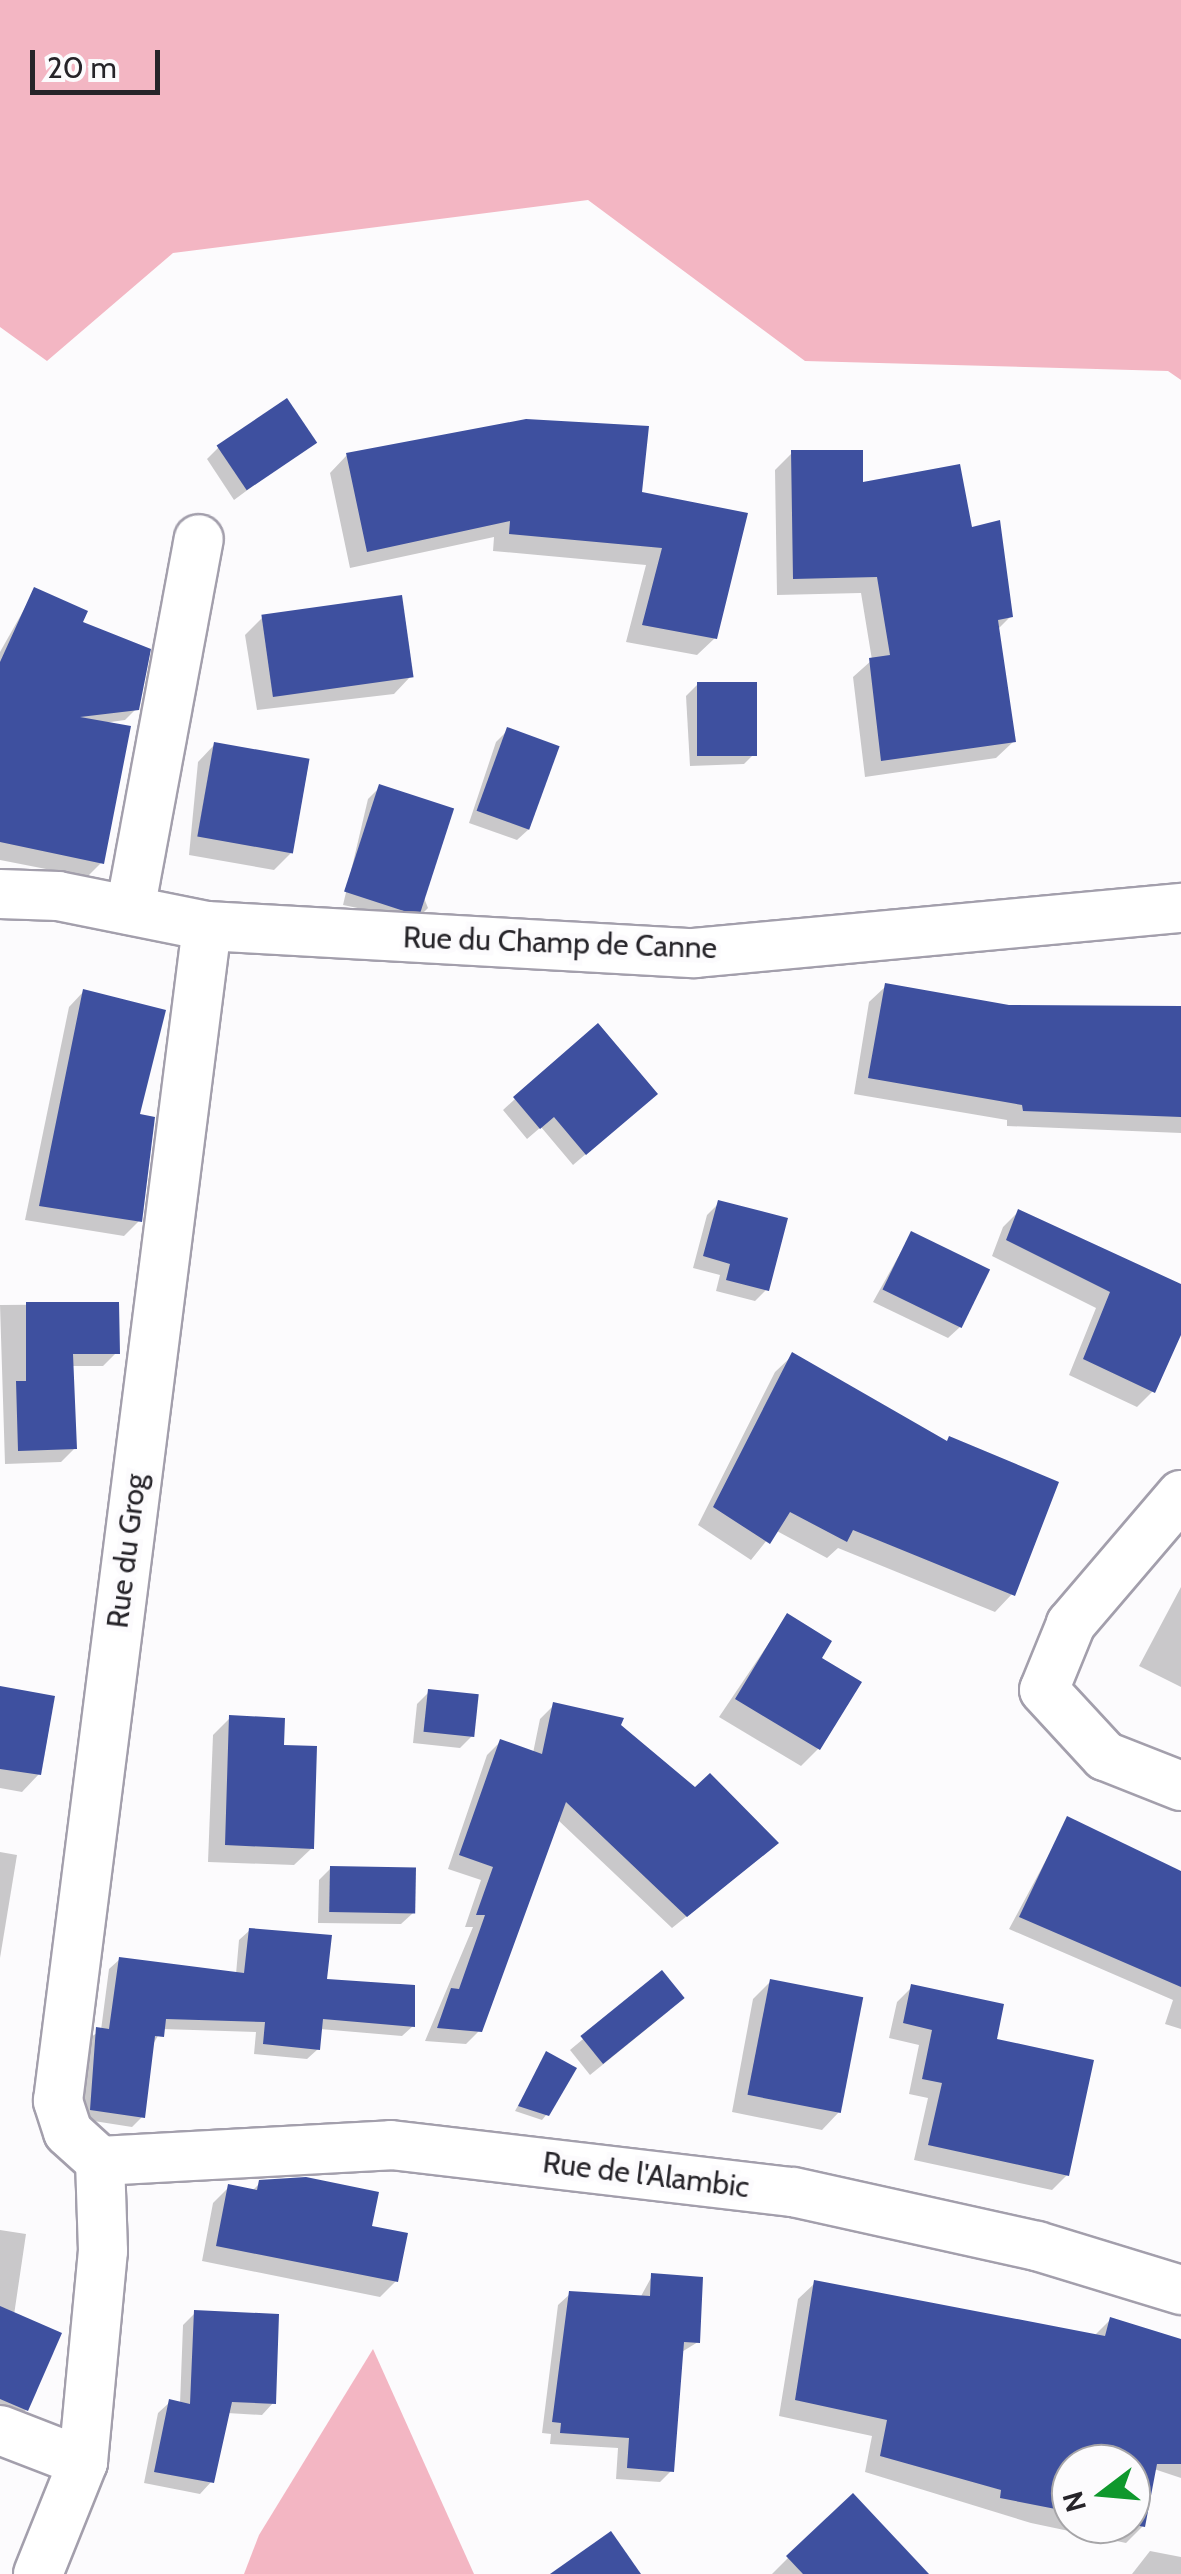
<!DOCTYPE html>
<html>
<head>
<meta charset="utf-8">
<style>
  body { margin:0 }
  #map { position:relative; width:1181px; height:2574px; overflow:hidden; background:#fcfbfd; font-family:Cabin,sans-serif }
  div>[style] { position:absolute }
  .green>* { inset:0; background:#f3b6c3 }
  .shadow>* { inset:0; background:#0003 }
  .building>* { inset:0; background:#3e509f; transform-origin:0 0 }
  .roads { filter:drop-shadow(2px 0 #a39fac) drop-shadow(-2px 0 #a39fac) drop-shadow(0 2px #a39fac) drop-shadow(0 -2px #a39fac) }
  .street>* { height:48px; margin:-24px; padding:0 24px; transform-origin:24px; border-radius:24px; background:#fff }
  span { translate:-50% -50%; white-space:nowrap; text-align:center; line-height:1.15; -webkit-text-stroke:10px #fcfbfd; paint-order:stroke }
  .street-label { font-size:30px; color:#262429 }
  .north { position:absolute; left:1051px; top:2444px; width:100px; height:100px; box-sizing:border-box; background:#fcfbfd; border:2px solid #a6a5a8; border-radius:50%; rotate:254deg; font-size:28px; font-weight:700; line-height:40px; text-align:center; color:#262429 }
  .north::after { content:''; display:block; margin:auto; width:35px; height:45px; background:#0f982d; clip-path:polygon(50% 0,100% 100%,50% 72%,0 100%) }
  .scale { position:absolute; left:30px; top:50px; width:130px; height:45px; box-sizing:border-box; border:5px solid #262429; border-top:0; padding-left:12px; font-size:30px; line-height:35px; white-space:nowrap; color:#262429; -webkit-text-stroke:8px #fcfbfd; paint-order:stroke }
</style>
</head>
<body>
<div id="map">
  <div class="green">
    <i style="clip-path:polygon(0 0,1181px 0,1181px 380px,1168px 371px,805px 361px,588px 200px,173px 253px,47px 361px,0 327px)"></i>
    <i style="clip-path:polygon(373px 2349px,474px 2574px,244px 2574px,259px 2535px)"></i>
  </div>
  <div class="shadow">
    <i style="clip-path:polygon(313px 442px,234px 500px,207px 459px,218px 448px)"></i>
    <i style="clip-path:polygon(792px 453px,970px 530px,1010px 617px,997px 630px,1013px 742px,996px 758px,865px 777px,853px 677px,872px 660px,861px 593px,777px 595px,775px 470px)"></i>
    <i style="clip-path:polygon(347px 455px,639px 494px,715px 638px,697px 655px,626px 642px,646px 565px,493px 551px,494px 537px,350px 568px,330px 473px)"></i>
    <i style="clip-path:polygon(35px 590px,80px 624px,137px 708px,125px 720px,82px 726px,0 688px,0 652px)"></i>
    <i style="clip-path:polygon(262px 618px,411px 676px,394px 694px,257px 710px,245px 635px)"></i>
    <i style="clip-path:polygon(698px 684px,756px 752px,744px 764px,690px 766px,686px 696px)"></i>
    <i style="clip-path:polygon(508px 730px,529px 829px,517px 840px,469px 823px,496px 742px)"></i>
    <i style="clip-path:polygon(0 735px,102px 862px,87px 877px,0 860px)"></i>
    <i style="clip-path:polygon(215px 744px,292px 852px,274px 870px,189px 855px,198px 762px)"></i>
    <i style="clip-path:polygon(380px 787px,428px 908px,416px 920px,343px 905px,368px 799px)"></i>
    <i style="clip-path:polygon(886px 986px,1009px 1007px,1181px 1009px,1181px 1133px,1007px 1126px,1007px 1120px,854px 1094px,869px 1002px)"></i>
    <i style="clip-path:polygon(84px 991px,136px 1116px,139px 1221px,124px 1236px,25px 1220px,69px 1007px)"></i>
    <i style="clip-path:polygon(515px 1099px,643px 1105px,573px 1165px,541px 1127px,527px 1139px,503px 1110px)"></i>
    <i style="clip-path:polygon(719px 1203px,766px 1290px,755px 1301px,716px 1291px,720px 1275px,693px 1268px,707px 1215px)"></i>
    <i style="clip-path:polygon(1018px 1212px,1181px 1288px,1181px 1329px,1153px 1391px,1137px 1407px,1069px 1375px,1096px 1308px,992px 1256px,1003px 1227px)"></i>
    <i style="clip-path:polygon(911px 1234px,960px 1327px,948px 1338px,873px 1302px)"></i>
    <i style="clip-path:polygon(116px 1304px,117px 1352px,103px 1366px,71px 1366px,75px 1448px,61px 1462px,5px 1464px,0 1305px)"></i>
    <i style="clip-path:polygon(793px 1355px,1012px 1594px,995px 1612px,838px 1548px,827px 1558px,775px 1530px,751px 1560px,698px 1525px,775px 1372px)"></i>
    <i style="clip-path:polygon(1181px 1587px,1181px 1687px,1139px 1666px)"></i>
    <i style="clip-path:polygon(787px 1616px,818px 1749px,801px 1766px,719px 1717px)"></i>
    <i style="clip-path:polygon(0 1688px,39px 1774px,22px 1792px,0 1788px)"></i>
    <i style="clip-path:polygon(429px 1692px,472px 1736px,460px 1748px,413px 1743px,417px 1704px)"></i>
    <i style="clip-path:polygon(554px 1705px,618px 1726px,762px 1856px,672px 1928px,558px 1820px,480px 2030px,466px 2044px,425px 2041px,473px 1927px,465px 1927px,481px 1880px,448px 1869px,487px 1755px,500px 1742px,533px 1753px,540px 1719px)"></i>
    <i style="clip-path:polygon(230px 1718px,282px 1747px,312px 1848px,294px 1865px,208px 1862px,213px 1735px)"></i>
    <i style="clip-path:polygon(1068px 1819px,1181px 1916px,1181px 2029px,1165px 2024px,1173px 2000px,1009px 1929px)"></i>
    <i style="clip-path:polygon(0 1852px,17px 1855px,0 1958px)"></i>
    <i style="clip-path:polygon(331px 1868px,413px 1913px,401px 1924px,318px 1923px,319px 1880px)"></i>
    <i style="clip-path:polygon(250px 1930px,325px 1981px,413px 2026px,402px 2036px,320px 2029px,318px 2049px,307px 2059px,254px 2054px,256px 2032px,162px 2029px,152px 2046px,142px 2117px,132px 2127px,81px 2119px,87px 2040px,101px 2030px,109px 1969px,120px 1959px,236px 1974px,239px 1940px)"></i>
    <i style="clip-path:polygon(662px 1973px,670px 2010px,590px 2075px,570px 2050px)"></i>
    <i style="clip-path:polygon(771px 1981px,839px 2112px,822px 2130px,732px 2112px,753px 1999px)"></i>
    <i style="clip-path:polygon(912px 1987px,994px 2041px,1067px 2175px,1052px 2190px,914px 2160px,928px 2098px,909px 2094px,919px 2045px,889px 2038px,897px 2002px)"></i>
    <i style="clip-path:polygon(547px 2054px,547px 2114px,542px 2120px,515px 2111px)"></i>
    <i style="clip-path:polygon(261px 2182px,369px 2228px,396px 2281px,380px 2297px,202px 2261px,213px 2203px,229px 2187px,251px 2192px)"></i>
    <i style="clip-path:polygon(0 2230px,26px 2234px,14px 2315px,26px 2410px,11px 2425px,0 2421px)"></i>
    <i style="clip-path:polygon(652px 2276px,698px 2342px,680px 2353px,672px 2470px,660px 2482px,616px 2479px,618px 2448px,550px 2444px,551px 2434px,542px 2433px,558px 2305px,570px 2294px,640px 2298px)"></i>
    <i style="clip-path:polygon(evenodd,815px 2283px,1094px 2336px,1111px 2319px,1181px 2341px,1181px 2478px,1154px 2469px,1143px 2526px,1126px 2543px,1031px 2523px,865px 2472px,872px 2436px,779px 2416px,798px 2299px,815px 2283px,1071px 2464px,1131px 2464px,1131px 2524px,1071px 2524px,1071px 2464px)"></i>
    <i style="clip-path:polygon(195px 2313px,273px 2403px,262px 2415px,227px 2413px,211px 2482px,200px 2494px,144px 2483px,158px 2413px,170px 2402px,180px 2404px,183px 2325px)"></i>
    <i style="clip-path:polygon(853px 2496px,926px 2574px,772px 2574px,788px 2558px)"></i>
    <i style="clip-path:polygon(1150px 2551px,1181px 2557px,1181px 2574px,1132px 2574px)"></i>
  </div>
  <div class="building">
    <i style="left:287px;top:398px;width:54px;height:85px;rotate:56deg"></i>
    <i style="clip-path:polygon(526px 419px,649px 426px,642px 492px,748px 513px,717px 639px,642px 625px,662px 548px,509px 534px,510px 521px,367px 552px,346px 453px)"></i>
    <i style="clip-path:polygon(791px 450px,863px 450px,863px 482px,960px 464px,972px 527px,1000px 520px,1013px 617px,998px 620px,1016px 742px,881px 761px,869px 658px,890px 655px,877px 577px,793px 579px)"></i>
    <i style="clip-path:polygon(34px 587px,88px 611px,83px 622px,151px 649px,139px 710px,80px 717px,131px 726px,104px 864px,0 842px,0 662px)"></i>
    <i style="left:402px;top:595px;width:83px;height:142px;rotate:82deg"></i>
    <i style="left:697px;top:682px;width:60px;height:74px"></i>
    <i style="left:507px;top:727px;width:56px;height:89px;rotate:20deg"></i>
    <i style="left:214px;top:742px;width:97px;height:96px;rotate:10deg"></i>
    <i style="left:379px;top:784px;width:79px;height:113px;rotate:18deg"></i>
    <i style="clip-path:polygon(885px 983px,1009px 1005px,1181px 1006px,1181px 1117px,1023px 1111px,1022px 1105px,868px 1078px)"></i>
    <i style="clip-path:polygon(83px 989px,166px 1010px,140px 1114px,155px 1117px,142px 1222px,39px 1206px)"></i>
    <i style="clip-path:polygon(598px 1023px,658px 1094px,586px 1155px,554px 1117px,540px 1129px,513px 1097px)"></i>
    <i style="clip-path:polygon(718px 1200px,788px 1218px,769px 1291px,726px 1280px,730px 1264px,703px 1256px)"></i>
    <i style="clip-path:polygon(1018px 1209px,1181px 1284px,1181px 1335px,1155px 1393px,1083px 1359px,1110px 1292px,1006px 1240px)"></i>
    <i style="left:911px;top:1231px;width:88px;height:65px;rotate:26deg"></i>
    <i style="clip-path:polygon(26px 1302px,119px 1302px,120px 1354px,73px 1354px,77px 1449px,18px 1451px,16px 1381px,26px 1381px)"></i>
    <i style="clip-path:polygon(792px 1352px,947px 1441px,949px 1436px,1059px 1482px,1015px 1596px,853px 1530px,847px 1542px,790px 1512px,770px 1544px,713px 1507px)"></i>
    <i style="clip-path:polygon(787px 1613px,832px 1641px,822px 1658px,862px 1682px,820px 1750px,735px 1699px)"></i>
    <i style="clip-path:polygon(0 1686px,55px 1696px,41px 1775px,0 1769px)"></i>
    <i style="left:428px;top:1689px;width:51px;height:43px;rotate:6deg"></i>
    <i style="clip-path:polygon(553px 1702px,624px 1718px,621px 1725px,695px 1787px,710px 1773px,779px 1843px,687px 1917px,566px 1802px,482px 2032px,437px 2028px,451px 1988px,459px 1989px,485px 1915px,476px 1915px,493px 1867px,459px 1855px,500px 1739px,542px 1754px)"></i>
    <i style="clip-path:polygon(229px 1715px,285px 1718px,284px 1745px,317px 1746px,314px 1849px,225px 1845px)"></i>
    <i style="clip-path:polygon(1067px 1816px,1181px 1871px,1181px 1987px,1019px 1917px)"></i>
    <i style="left:330px;top:1866px;width:86px;height:46px;rotate:1deg"></i>
    <i style="clip-path:polygon(249px 1928px,332px 1935px,327px 1979px,415px 1985px,415px 2027px,323px 2019px,320px 2050px,263px 2044px,265px 2022px,166px 2019px,164px 2037px,155px 2036px,145px 2118px,90px 2110px,96px 2027px,109px 2029px,119px 1957px,244px 1973px)"></i>
    <i style="left:662px;top:1970px;width:36px;height:105px;rotate:51deg"></i>
    <i style="left:770px;top:1979px;width:95px;height:118px;rotate:11deg"></i>
    <i style="clip-path:polygon(911px 1984px,1004px 2004px,997px 2039px,1094px 2060px,1069px 2176px,928px 2145px,942px 2083px,922px 2079px,932px 2030px,903px 2023px)"></i>
    <i style="clip-path:polygon(546px 2051px,577px 2068px,549px 2116px,518px 2106px)"></i>
    <i style="clip-path:polygon(306px 2177px,379px 2192px,372px 2226px,408px 2233px,398px 2282px,216px 2246px,228px 2184px,257px 2190px,259px 2180px)"></i>
    <i style="clip-path:polygon(651px 2273px,703px 2277px,700px 2343px,684px 2342px,674px 2472px,627px 2468px,629px 2438px,560px 2433px,561px 2423px,552px 2422px,569px 2291px,650px 2296px)"></i>
    <i style="clip-path:polygon(814px 2280px,1105px 2336px,1110px 2317px,1181px 2339px,1181px 2464px,1157px 2464px,1145px 2527px,1129px 2524px,1131px 2464px,1071px 2464px,1071px 2512px,1000px 2498px,1001px 2490px,880px 2456px,887px 2420px,795px 2400px)"></i>
    <i style="clip-path:polygon(0 2306px,62px 2333px,28px 2411px,0 2399px)"></i>
    <i style="clip-path:polygon(194px 2310px,279px 2314px,276px 2404px,232px 2402px,214px 2483px,154px 2472px,169px 2399px,190px 2404px)"></i>
    <i style="clip-path:polygon(853px 2493px,929px 2574px,803px 2574px,786px 2556px)"></i>
    <i style="clip-path:polygon(611px 2531px,641px 2574px,550px 2574px)"></i>
  </div>
  <div class="roads">
    <div class="street">
      <i style="left:0;top:894px;width:58px;rotate:2deg"></i>
      <i style="left:58px;top:896px;width:152px;rotate:11.4deg"></i>
      <i style="left:207px;top:926px;width:488px;rotate:3.2deg"></i>
      <i style="left:694px;top:953px;width:489px;rotate:-5.3deg"></i>
      <i style="left:130px;top:910px;width:377px;rotate:-79.5deg"></i>
      <i style="left:1181px;top:1495px;width:170px;rotate:130.5deg"></i>
      <i style="left:1071px;top:1624px;width:71px;rotate:112.2deg"></i>
      <i style="left:1044px;top:1690px;width:90px;rotate:47.3deg"></i>
      <i style="left:1105px;top:1756px;width:82px;rotate:21.5deg"></i>
      <i style="left:100px;top:2161px;width:43px;rotate:-137.8deg"></i>
      <i style="left:68px;top:2132px;width:33px;rotate:-108deg"></i>
      <i style="left:58px;top:2101px;width:1184px;rotate:-82.77deg"></i>
      <i style="left:100px;top:2161px;width:291px;rotate:-3.1deg"></i>
      <i style="left:391px;top:2145px;width:405px;rotate:6.7deg"></i>
      <i style="left:793px;top:2192px;width:250px;rotate:12.5deg"></i>
      <i style="left:1037px;top:2246px;width:151px;rotate:17deg"></i>
      <i style="left:0;top:2430px;width:89px;rotate:21.1deg"></i>
      <i style="left:38px;top:2574px;width:121px;rotate:-68.1deg"></i>
      <i style="left:83px;top:2462px;width:212px;rotate:-84.6deg"></i>
      <i style="left:103px;top:2251px;width:90px;rotate:-91.9deg"></i>
    </div>
  </div>
  <div class="street-label">
    <span style="left:560px;top:943px;rotate:2deg">Rue du Champ de Canne</span>
    <span style="left:127px;top:1551px;rotate:-83deg">Rue du Grog</span>
    <span style="left:646px;top:2175px;rotate:7deg">Rue de l'Alambic</span>
  </div>
  <div class="north">N</div>
  <div class="scale">20 m</div>
</div>
</body>
</html>
